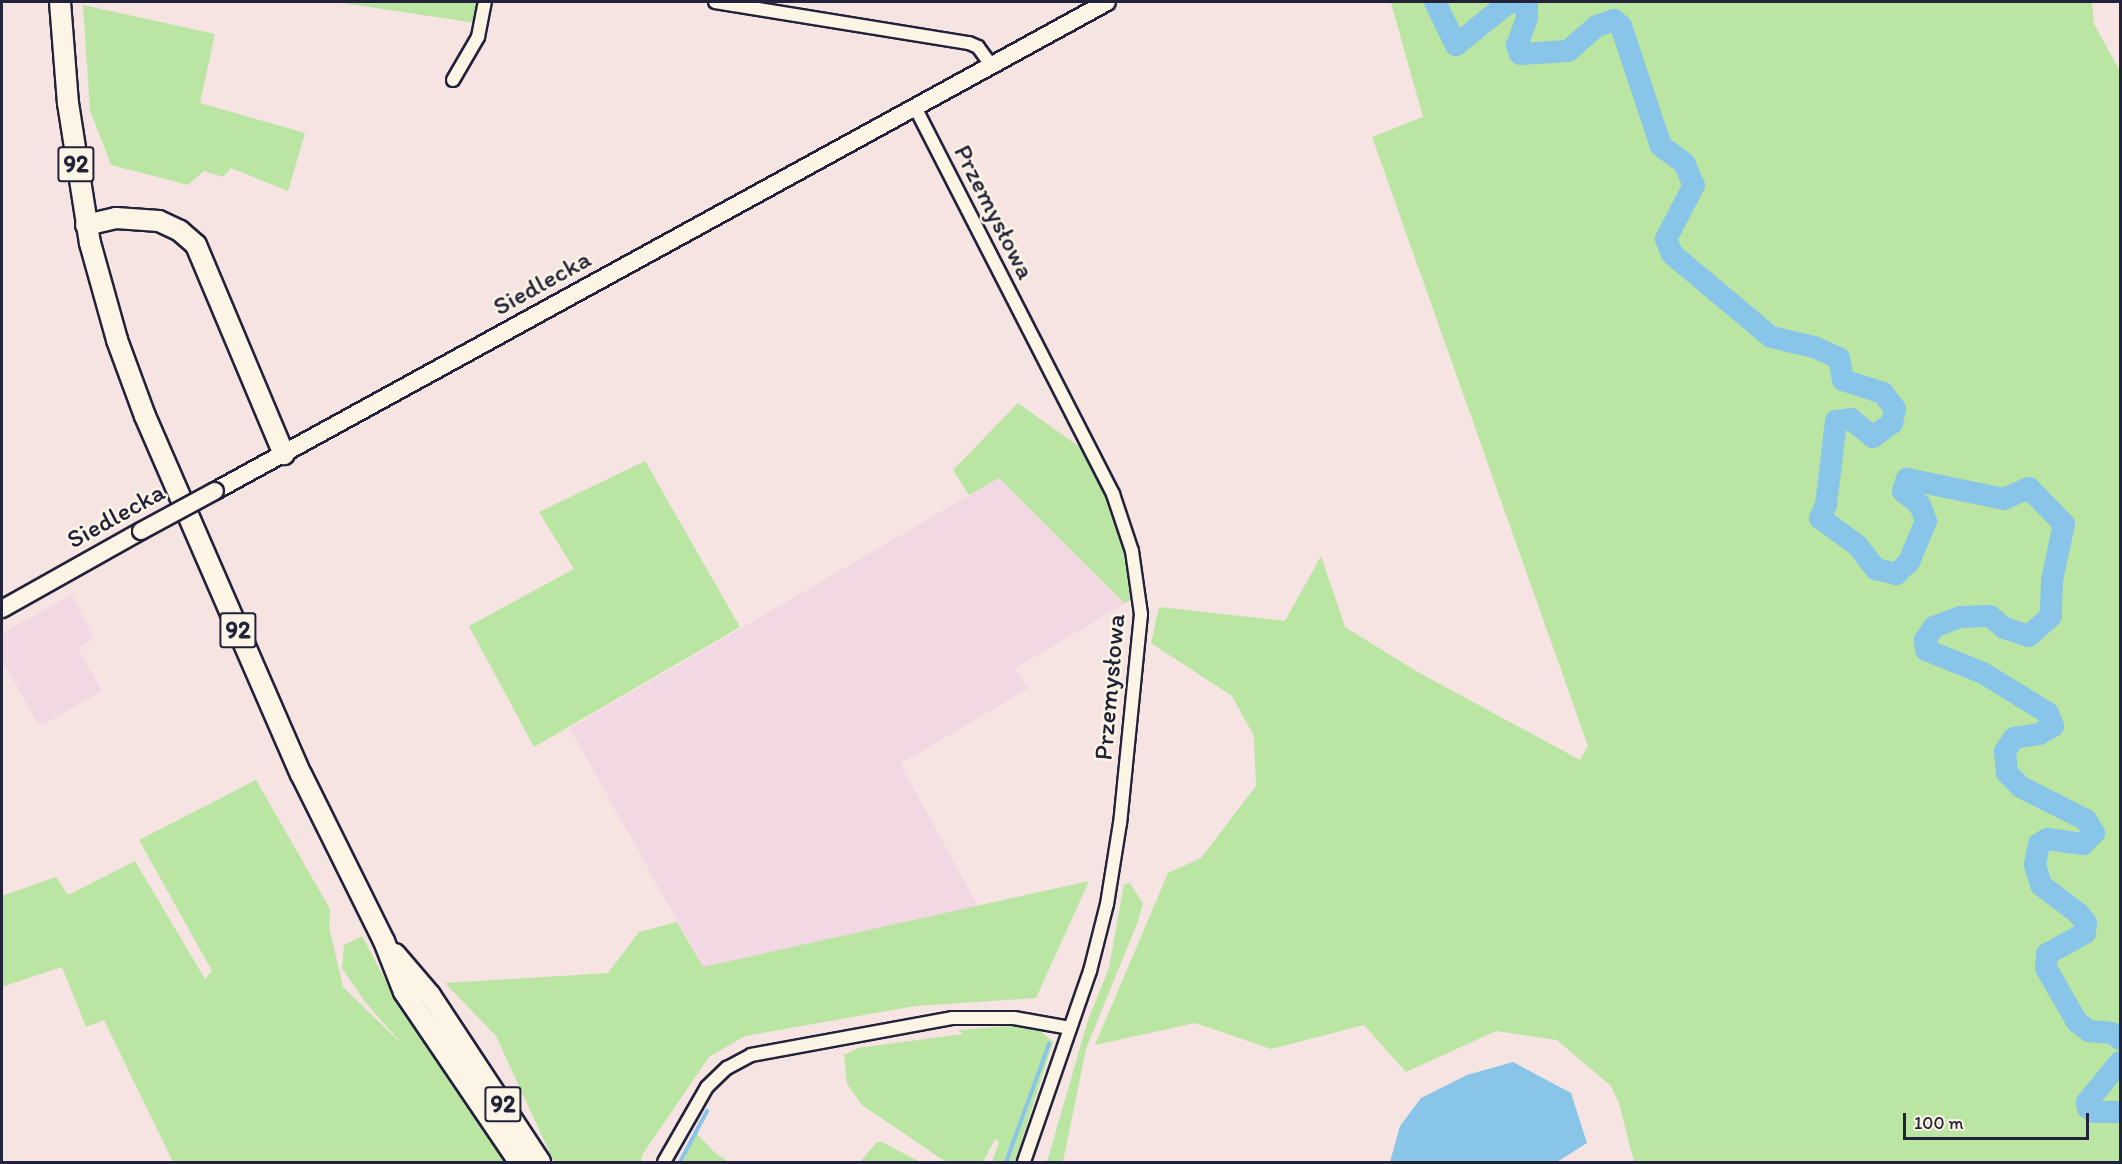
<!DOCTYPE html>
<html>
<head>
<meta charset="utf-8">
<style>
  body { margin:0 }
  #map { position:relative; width:2122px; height:1164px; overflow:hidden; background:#f6e4e3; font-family:Itim,sans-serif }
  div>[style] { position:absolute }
  .built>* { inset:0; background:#f2d8e2 }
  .green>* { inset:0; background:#bbe5a2 }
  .water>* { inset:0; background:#89c5e9 }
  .stream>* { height:4px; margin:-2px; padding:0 2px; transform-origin:2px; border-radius:2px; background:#89c5e9 }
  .river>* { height:22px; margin:-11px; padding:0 11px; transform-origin:11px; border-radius:11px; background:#89c5e9 }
  .roads { filter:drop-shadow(2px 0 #22223b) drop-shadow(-2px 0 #22223b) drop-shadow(0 2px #22223b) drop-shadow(0 -2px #22223b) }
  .minor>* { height:12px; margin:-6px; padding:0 6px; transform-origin:6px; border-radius:6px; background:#fcf5e5 }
  .secondary>* { height:16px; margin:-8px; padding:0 8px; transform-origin:8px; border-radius:8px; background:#fcf5e5 }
  .primary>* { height:20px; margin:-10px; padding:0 10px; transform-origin:10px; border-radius:10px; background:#fcf5e5 }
  .bridges { filter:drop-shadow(2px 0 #22223b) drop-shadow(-2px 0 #22223b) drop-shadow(0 2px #22223b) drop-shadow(0 -2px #22223b) }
  .secondary-bridge>* { height:16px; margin:-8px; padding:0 8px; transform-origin:8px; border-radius:8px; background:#fcf5e5 }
  span { translate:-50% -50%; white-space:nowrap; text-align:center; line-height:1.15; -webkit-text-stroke:5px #fcf5e5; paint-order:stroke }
  .shield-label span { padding:2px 4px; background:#fcf5e5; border:2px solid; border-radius:4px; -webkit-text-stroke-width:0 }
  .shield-label { font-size:24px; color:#22223b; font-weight:700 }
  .street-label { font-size:26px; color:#22223b }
  .frame { position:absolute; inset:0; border:3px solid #22223b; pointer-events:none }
  .scale { position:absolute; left:1903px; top:1113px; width:186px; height:27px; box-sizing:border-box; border:3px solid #22223b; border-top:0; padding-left:8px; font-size:18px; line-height:21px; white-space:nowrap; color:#22223b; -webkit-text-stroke:4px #fcf5e5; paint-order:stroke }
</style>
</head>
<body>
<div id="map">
  <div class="built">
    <i style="clip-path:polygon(999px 478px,1124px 604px,1014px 669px,1029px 688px,900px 764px,979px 908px,703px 967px,570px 728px)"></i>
    <i style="clip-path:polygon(72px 595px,94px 639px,78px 648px,102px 691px,44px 724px,38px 723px,2px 661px,2px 633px)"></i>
  </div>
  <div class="green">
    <i style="clip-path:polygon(336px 2px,477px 2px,476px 23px)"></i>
    <i style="clip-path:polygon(2092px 2px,2094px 24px,2120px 71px,2120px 1057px,2092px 1085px,2084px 1108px,2091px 1118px,2120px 1119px,2120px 1162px,1634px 1162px,1619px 1103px,1611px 1086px,1557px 1040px,1496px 1031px,1406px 1072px,1364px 1025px,1271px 1049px,1195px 1023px,1095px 1045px,1168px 873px,1201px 858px,1256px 786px,1254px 736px,1232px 696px,1151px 643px,1159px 607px,1285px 621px,1321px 556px,1345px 627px,1416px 671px,1580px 760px,1588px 746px,1372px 137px,1423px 117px,1391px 3px)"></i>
    <i style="clip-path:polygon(83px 5px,215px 34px,200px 103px,305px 133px,288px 191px,231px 168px,223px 177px,204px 171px,188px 185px,111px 165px,90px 110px)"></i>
    <i style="clip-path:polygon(1018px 403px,1081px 448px,1103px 487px,1119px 528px,1128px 573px,1131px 600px,1124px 603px,999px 478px,969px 495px,953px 470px)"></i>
    <i style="clip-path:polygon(645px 461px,740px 627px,534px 747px,469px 626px,574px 569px,539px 512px)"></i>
    <i style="clip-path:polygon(256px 780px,330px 909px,329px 927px,343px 987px,404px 1046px,365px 1002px,342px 968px,344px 945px,362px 936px,402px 1012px,507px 1162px,173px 1162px,104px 1020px,86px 1027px,62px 967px,2px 987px,2px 896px,56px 877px,68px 895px,135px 861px,205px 979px,212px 971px,139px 840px)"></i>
    <i style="clip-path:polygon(1089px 881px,1036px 998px,915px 1006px,745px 1036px,709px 1057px,642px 1155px,641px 1162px,554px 1162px,496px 1036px,445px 983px,608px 973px,639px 932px,677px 922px,703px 967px)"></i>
    <i style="clip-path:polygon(1130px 883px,1143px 904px,1138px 921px,1086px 1049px,1063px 1162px,1047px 1162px,1088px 1020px,1109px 968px,1124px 884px)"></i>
    <i style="clip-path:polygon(1011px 1026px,1038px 1029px,1053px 1042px,1015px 1162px,992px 1162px,999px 1142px,995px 1139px,983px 1162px,946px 1162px,862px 1105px,847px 1084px,844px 1055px,858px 1048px,963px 1034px,958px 1030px)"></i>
    <i style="clip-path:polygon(2120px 1070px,2120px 1107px,2096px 1107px,2096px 1098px)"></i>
    <i style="clip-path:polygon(696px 1133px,715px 1153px,729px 1162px,683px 1162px)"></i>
    <i style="clip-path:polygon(877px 1142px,882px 1142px,920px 1162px,860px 1162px)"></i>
  </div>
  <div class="water">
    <i style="clip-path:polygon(1513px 1062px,1571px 1093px,1587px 1143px,1557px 1162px,1390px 1162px,1400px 1126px,1421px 1098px,1467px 1075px)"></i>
  </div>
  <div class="stream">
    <i style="left:680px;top:1162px;width:58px;rotate:-62.1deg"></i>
    <i style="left:1006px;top:1162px;width:126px;rotate:-70deg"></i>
  </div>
  <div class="river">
    <i style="left:1435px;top:2px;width:48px;rotate:64deg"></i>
    <i style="left:1456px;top:45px;width:67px;rotate:-38.9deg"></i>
    <i style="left:1508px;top:3px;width:10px;rotate:-6deg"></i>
    <i style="left:1527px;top:2px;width:16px;rotate:90deg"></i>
    <i style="left:1527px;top:18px;width:29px;rotate:110deg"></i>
    <i style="left:1517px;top:45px;width:9px;rotate:72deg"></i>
    <i style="left:1520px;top:54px;width:48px;rotate:-3.6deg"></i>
    <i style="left:1568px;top:51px;width:38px;rotate:-41deg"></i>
    <i style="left:1597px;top:26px;width:18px;rotate:-19deg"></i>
    <i style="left:1614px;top:20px;width:9px;rotate:41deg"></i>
    <i style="left:1621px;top:26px;width:126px;rotate:71.6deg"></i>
    <i style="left:1661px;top:146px;width:29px;rotate:36deg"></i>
    <i style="left:1684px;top:163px;width:24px;rotate:66deg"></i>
    <i style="left:1694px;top:185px;width:61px;rotate:117.4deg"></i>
    <i style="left:1666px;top:239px;width:16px;rotate:68deg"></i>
    <i style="left:1672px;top:254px;width:129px;rotate:40deg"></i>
    <i style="left:1771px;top:337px;width:44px;rotate:13.1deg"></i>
    <i style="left:1814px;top:347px;width:27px;rotate:24deg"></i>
    <i style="left:1839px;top:358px;width:22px;rotate:80deg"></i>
    <i style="left:1843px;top:380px;width:42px;rotate:18deg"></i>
    <i style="left:1883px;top:393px;width:20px;rotate:53deg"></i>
    <i style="left:1895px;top:409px;width:14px;rotate:102deg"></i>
    <i style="left:1892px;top:423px;width:24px;rotate:144deg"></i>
    <i style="left:1873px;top:437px;width:28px;rotate:-141deg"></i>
    <i style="left:1851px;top:419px;width:15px;rotate:172deg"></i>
    <i style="left:1836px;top:421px;width:85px;rotate:96.8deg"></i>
    <i style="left:1826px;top:505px;width:14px;rotate:115deg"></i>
    <i style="left:1820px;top:518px;width:46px;rotate:36.1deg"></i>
    <i style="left:1857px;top:545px;width:31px;rotate:52deg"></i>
    <i style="left:1876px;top:569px;width:21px;rotate:14deg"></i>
    <i style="left:1896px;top:574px;width:18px;rotate:-43deg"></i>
    <i style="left:1909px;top:562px;width:44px;rotate:-67.5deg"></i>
    <i style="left:1926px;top:521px;width:17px;rotate:-111deg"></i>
    <i style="left:1920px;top:505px;width:22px;rotate:-141deg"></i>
    <i style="left:1903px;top:491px;width:13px;rotate:-72deg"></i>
    <i style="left:1907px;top:479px;width:99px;rotate:11.7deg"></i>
    <i style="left:2004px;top:499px;width:27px;rotate:-24deg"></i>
    <i style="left:2029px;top:488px;width:50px;rotate:45.8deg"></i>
    <i style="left:2064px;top:524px;width:57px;rotate:102.1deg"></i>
    <i style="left:2052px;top:580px;width:36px;rotate:92deg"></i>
    <i style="left:2051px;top:616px;width:30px;rotate:138deg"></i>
    <i style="left:2029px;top:636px;width:26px;rotate:-162deg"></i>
    <i style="left:2004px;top:628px;width:18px;rotate:-139deg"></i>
    <i style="left:1990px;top:616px;width:30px;rotate:178deg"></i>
    <i style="left:1960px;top:617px;width:28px;rotate:159deg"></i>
    <i style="left:1934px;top:627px;width:16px;rotate:125deg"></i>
    <i style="left:1925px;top:640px;width:10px;rotate:84deg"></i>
    <i style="left:1926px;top:650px;width:61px;rotate:22deg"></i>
    <i style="left:1983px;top:673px;width:76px;rotate:31.6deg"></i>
    <i style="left:2048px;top:713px;width:14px;rotate:69deg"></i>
    <i style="left:2053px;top:726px;width:16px;rotate:150deg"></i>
    <i style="left:2039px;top:734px;width:25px;rotate:171deg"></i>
    <i style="left:2014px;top:738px;width:16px;rotate:125deg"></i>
    <i style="left:2005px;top:751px;width:22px;rotate:85deg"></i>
    <i style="left:2007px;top:773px;width:20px;rotate:45deg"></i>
    <i style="left:2021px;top:787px;width:73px;rotate:26.9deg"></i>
    <i style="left:2086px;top:820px;width:15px;rotate:58deg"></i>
    <i style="left:2094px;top:833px;width:16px;rotate:135deg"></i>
    <i style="left:2083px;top:844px;width:36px;rotate:-172deg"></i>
    <i style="left:2047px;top:839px;width:9px;rotate:148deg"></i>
    <i style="left:2039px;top:844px;width:21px;rotate:101deg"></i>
    <i style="left:2035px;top:865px;width:21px;rotate:73deg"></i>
    <i style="left:2041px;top:885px;width:48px;rotate:37.3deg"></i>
    <i style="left:2079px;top:914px;width:11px;rotate:52deg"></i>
    <i style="left:2086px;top:923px;width:10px;rotate:96deg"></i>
    <i style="left:2085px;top:933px;width:43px;rotate:151.1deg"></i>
    <i style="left:2047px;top:954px;width:14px;rotate:94deg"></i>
    <i style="left:2046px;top:968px;width:62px;rotate:60.1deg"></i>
    <i style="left:2077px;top:1022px;width:15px;rotate:37deg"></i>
    <i style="left:2089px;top:1031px;width:23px;rotate:5deg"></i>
    <i style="left:2112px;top:1033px;width:10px;rotate:37deg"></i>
    <i style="left:2120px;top:1062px;width:52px;rotate:129.5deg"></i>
    <i style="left:2087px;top:1102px;width:6px;rotate:81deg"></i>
    <i style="left:2088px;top:1108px;width:8px;rotate:30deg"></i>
    <i style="left:2095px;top:1112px;width:25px"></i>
  </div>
  <div class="roads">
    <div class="minor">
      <i style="left:715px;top:2px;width:257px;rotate:9.2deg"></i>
      <i style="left:969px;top:43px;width:10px;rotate:24deg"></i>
      <i style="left:978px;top:47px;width:22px;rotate:54deg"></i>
      <i style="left:453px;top:80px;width:50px;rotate:-59.8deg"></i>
      <i style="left:478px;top:37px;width:36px;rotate:-79deg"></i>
      <i style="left:915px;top:107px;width:435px;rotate:62.9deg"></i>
      <i style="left:1113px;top:494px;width:60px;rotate:71.6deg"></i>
      <i style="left:1132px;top:551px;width:64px;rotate:81.9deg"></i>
      <i style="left:1141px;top:614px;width:210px;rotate:95.7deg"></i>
      <i style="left:1120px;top:823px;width:82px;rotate:99.1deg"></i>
      <i style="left:1107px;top:904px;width:69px;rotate:104.2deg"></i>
      <i style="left:1090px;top:971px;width:202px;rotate:109.1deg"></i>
      <i style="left:664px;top:1162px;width:86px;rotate:-60.2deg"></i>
      <i style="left:707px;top:1087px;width:28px;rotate:-44deg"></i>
      <i style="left:727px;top:1068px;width:27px;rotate:-28deg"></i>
      <i style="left:751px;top:1055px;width:204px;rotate:-10.4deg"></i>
      <i style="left:952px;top:1018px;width:62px"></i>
      <i style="left:1014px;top:1018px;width:57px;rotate:10.1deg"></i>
    </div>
    <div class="secondary">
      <i style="left:215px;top:491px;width:1017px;rotate:-28.73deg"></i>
      <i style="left:2px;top:609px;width:159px;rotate:-29.3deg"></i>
    </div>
    <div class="primary">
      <i style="left:60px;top:2px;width:101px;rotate:85.5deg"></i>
      <i style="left:68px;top:103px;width:142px;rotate:81.1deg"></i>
      <i style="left:90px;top:243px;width:101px;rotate:74.4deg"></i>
      <i style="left:117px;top:340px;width:81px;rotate:69.8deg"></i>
      <i style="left:145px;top:416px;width:391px;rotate:66.5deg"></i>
      <i style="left:301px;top:774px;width:186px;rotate:63.6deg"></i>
      <i style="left:384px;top:941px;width:55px;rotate:68.6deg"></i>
      <i style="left:404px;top:992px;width:205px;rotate:55.9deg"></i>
      <i style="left:86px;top:225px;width:31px;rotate:-13deg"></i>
      <i style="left:116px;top:218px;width:43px;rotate:4deg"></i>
      <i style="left:159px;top:221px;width:23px;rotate:25deg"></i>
      <i style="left:180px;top:231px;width:21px;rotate:41deg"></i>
      <i style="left:196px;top:245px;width:227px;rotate:67.2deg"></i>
      <i style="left:395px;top:954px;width:54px;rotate:49.5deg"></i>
      <i style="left:430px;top:995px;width:200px;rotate:56.6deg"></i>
    </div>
  </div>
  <div class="bridges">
    <div class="secondary-bridge">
      <i style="left:141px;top:531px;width:84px;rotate:-28.4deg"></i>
    </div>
  </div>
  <div class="shield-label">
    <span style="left:76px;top:164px">92</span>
    <span style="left:238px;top:630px">92</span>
    <span style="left:503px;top:1104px">92</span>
  </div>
  <div class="street-label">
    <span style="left:994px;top:212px;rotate:63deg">Przemysłowa</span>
    <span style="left:542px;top:283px;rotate:-29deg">Siedlecka</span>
    <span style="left:116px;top:516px;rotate:-29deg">Siedlecka</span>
    <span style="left:1110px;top:687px;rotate:-85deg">Przemysłowa</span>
  </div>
  <div class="frame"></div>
  <div class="scale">100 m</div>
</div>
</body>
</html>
